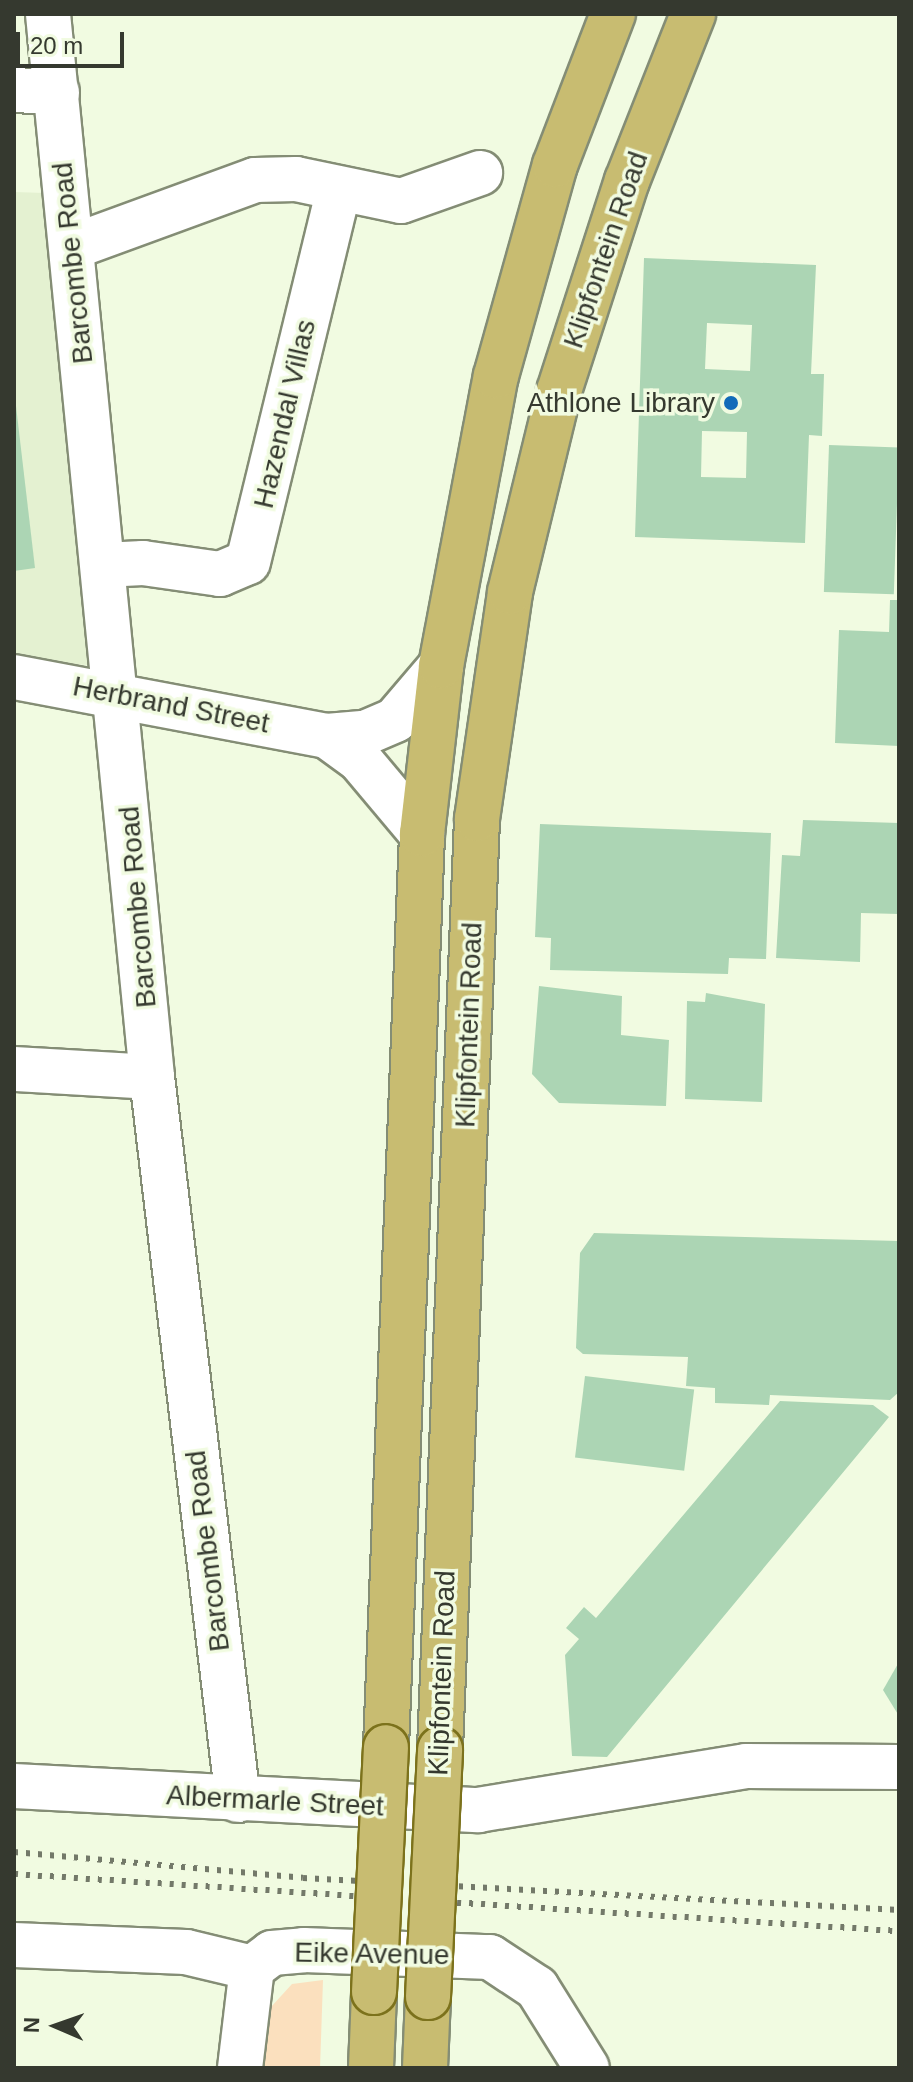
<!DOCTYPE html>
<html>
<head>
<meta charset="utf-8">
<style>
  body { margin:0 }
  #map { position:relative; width:913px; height:2082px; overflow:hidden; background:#f1fbe1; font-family:Helvetica,sans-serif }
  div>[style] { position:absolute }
  .built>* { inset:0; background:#e4f1d1 }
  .green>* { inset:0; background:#fbe0be }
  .building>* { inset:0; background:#acd5b4; transform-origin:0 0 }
  .roads { filter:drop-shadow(2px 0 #848d75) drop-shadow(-2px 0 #848d75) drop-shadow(0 2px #848d75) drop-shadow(0 -2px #848d75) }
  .minor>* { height:44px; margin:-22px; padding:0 22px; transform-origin:22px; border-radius:22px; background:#fff }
  .major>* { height:44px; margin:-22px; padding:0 22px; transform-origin:22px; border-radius:22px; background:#c8bc71 }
  .rail>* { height:6px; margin-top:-3px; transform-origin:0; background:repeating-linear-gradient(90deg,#737969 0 4px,transparent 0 12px) }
  .bridges { filter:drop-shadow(2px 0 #7c721c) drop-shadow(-2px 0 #7c721c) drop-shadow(0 2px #7c721c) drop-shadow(0 -2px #7c721c) }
  .major-bridge>* { height:44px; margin:-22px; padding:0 22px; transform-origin:22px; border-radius:22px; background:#c8bc71 }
  .dots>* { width:22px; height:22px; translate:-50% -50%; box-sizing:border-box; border:4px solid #f1fbe1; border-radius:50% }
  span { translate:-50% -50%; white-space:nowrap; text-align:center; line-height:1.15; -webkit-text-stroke:7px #f1fbe1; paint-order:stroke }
  .street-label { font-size:28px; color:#35392f }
  .poi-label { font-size:28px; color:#35392f }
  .right { translate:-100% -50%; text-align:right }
  .frame { position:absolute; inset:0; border:16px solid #35392f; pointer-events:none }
  .north { position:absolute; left:16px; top:1986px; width:80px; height:80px; -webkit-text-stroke:6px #f1fbe1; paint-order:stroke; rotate:272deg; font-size:22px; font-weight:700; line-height:32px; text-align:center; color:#35392f }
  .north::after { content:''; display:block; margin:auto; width:28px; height:36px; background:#35392f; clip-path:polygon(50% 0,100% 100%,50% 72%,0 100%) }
  .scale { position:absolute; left:16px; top:32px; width:108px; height:36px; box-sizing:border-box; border:4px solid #35392f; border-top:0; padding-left:10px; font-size:24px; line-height:28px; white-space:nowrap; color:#35392f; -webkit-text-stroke:6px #f1fbe1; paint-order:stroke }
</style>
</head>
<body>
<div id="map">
  <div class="built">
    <i style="clip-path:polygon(14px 192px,45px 193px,88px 665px,14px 660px)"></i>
  </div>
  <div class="green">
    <i style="clip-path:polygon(323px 1980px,320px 2068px,263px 2068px,271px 2007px,292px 1984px)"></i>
  </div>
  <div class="building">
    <i style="clip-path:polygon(evenodd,644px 258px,816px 265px,811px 374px,824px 374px,822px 436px,809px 435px,805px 543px,635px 537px,644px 258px,707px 323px,752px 325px,750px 371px,705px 369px,707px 323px,644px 258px,702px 431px,747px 432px,746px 478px,701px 477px,702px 431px)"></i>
    <i style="clip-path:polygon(14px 389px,35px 568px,14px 571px)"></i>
    <i style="left:829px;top:445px;width:70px;height:147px;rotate:2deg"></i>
    <i style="clip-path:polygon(890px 600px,899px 600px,899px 746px,835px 743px,839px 630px,889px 632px)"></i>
    <i style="clip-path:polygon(803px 820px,899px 823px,899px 914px,861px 913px,860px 962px,776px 958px,782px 855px,800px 856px)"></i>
    <i style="clip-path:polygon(540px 824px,771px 833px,766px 959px,729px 958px,728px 974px,550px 970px,551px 938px,535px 937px)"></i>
    <i style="clip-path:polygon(539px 986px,622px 996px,621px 1035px,669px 1040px,666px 1106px,559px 1103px,532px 1074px)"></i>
    <i style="clip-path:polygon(706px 993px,765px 1004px,762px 1102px,685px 1099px,687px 1001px,705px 1002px)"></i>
    <i style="clip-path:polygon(594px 1233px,899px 1241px,899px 1392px,890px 1400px,770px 1395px,769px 1405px,715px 1403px,715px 1388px,686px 1386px,688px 1357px,583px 1354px,576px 1348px,580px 1253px)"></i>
    <i style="left:585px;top:1376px;width:110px;height:82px;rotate:7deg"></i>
    <i style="clip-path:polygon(780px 1401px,873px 1405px,889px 1417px,607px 1757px,572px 1756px,565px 1655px,579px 1639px,566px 1628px,584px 1607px,596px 1618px)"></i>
    <i style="clip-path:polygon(899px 1662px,899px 1716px,883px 1690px)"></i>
  </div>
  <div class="roads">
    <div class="minor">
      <i style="left:48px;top:14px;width:1068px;rotate:84.41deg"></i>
      <i style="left:152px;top:1077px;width:728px;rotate:83.22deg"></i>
      <i style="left:14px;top:90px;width:43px;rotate:2.7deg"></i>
      <i style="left:72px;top:247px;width:195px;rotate:-20.1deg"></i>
      <i style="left:255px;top:180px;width:41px;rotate:-1.4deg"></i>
      <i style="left:296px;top:179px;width:107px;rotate:11.8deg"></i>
      <i style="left:401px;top:201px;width:84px;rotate:-19.5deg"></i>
      <i style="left:103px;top:565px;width:40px;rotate:-2.9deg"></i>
      <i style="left:143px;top:563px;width:78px;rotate:8.1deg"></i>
      <i style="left:220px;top:574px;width:30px;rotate:-23deg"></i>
      <i style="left:248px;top:562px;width:384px;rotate:-76.3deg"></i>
      <i style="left:14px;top:677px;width:319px;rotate:10.7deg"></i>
      <i style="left:327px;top:736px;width:38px;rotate:-5deg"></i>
      <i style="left:365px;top:733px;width:33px;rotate:-23deg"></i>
      <i style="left:395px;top:720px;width:71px;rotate:-49.6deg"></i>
      <i style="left:327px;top:736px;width:39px;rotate:36deg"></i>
      <i style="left:359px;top:759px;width:98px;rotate:50deg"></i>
      <i style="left:14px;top:1069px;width:138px;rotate:3.3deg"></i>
      <i style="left:14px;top:1786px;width:465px;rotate:3deg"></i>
      <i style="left:478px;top:1810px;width:272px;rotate:-9.3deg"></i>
      <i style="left:746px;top:1766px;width:153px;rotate:0.4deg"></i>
      <i style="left:14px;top:1945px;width:172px;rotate:2.3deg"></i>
      <i style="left:186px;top:1952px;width:68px;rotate:13.6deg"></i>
      <i style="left:252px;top:1968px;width:25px;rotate:-37deg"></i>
      <i style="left:272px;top:1953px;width:32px;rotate:-5deg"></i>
      <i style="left:304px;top:1950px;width:186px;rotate:2.2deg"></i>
      <i style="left:490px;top:1957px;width:56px;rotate:33.4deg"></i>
      <i style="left:537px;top:1988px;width:94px;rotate:58deg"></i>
      <i style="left:240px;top:2068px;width:101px;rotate:-83.2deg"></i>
    </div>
    <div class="major">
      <i style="left:386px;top:1747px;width:914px;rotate:-87.74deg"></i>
      <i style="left:422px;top:834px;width:169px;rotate:-83.5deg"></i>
      <i style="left:441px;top:666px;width:295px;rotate:-79.3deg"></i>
      <i style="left:496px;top:376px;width:219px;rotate:-74.4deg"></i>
      <i style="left:555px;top:165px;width:162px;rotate:-69deg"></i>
      <i style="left:440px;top:1749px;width:931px;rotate:-87.72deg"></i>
      <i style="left:477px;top:819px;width:229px;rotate:-81.7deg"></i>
      <i style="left:510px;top:592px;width:207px;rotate:-76.3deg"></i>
      <i style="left:559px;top:391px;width:221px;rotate:-72.1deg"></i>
      <i style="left:627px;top:181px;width:180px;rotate:-68.4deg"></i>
      <i style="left:371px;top:2068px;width:76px;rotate:-87.7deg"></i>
      <i style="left:425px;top:2068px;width:71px;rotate:-87.6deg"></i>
    </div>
  </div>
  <div class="rail">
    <i style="left:14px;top:1852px;width:290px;rotate:5.1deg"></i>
    <i style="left:303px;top:1878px;width:597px;rotate:3.07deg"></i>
    <i style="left:14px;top:1874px;width:887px;rotate:3.69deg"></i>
  </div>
  <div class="bridges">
    <div class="major-bridge">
      <i style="left:374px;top:1992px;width:245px;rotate:-87.2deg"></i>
      <i style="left:428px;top:1997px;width:248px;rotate:-87.2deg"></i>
    </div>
  </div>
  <div class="dots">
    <i style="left:731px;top:403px;background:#126bb9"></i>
  </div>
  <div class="street-label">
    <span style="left:606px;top:250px;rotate:-71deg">Klipfontein Road</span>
    <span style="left:73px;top:263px;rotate:-96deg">Barcombe Road</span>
    <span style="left:285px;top:414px;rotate:-77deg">Hazendal Villas</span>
    <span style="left:171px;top:705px;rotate:11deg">Herbrand Street</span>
    <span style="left:138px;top:907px;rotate:-95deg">Barcombe Road</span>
    <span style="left:469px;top:1025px;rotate:-88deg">Klipfontein Road</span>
    <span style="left:208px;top:1551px;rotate:-97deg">Barcombe Road</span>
    <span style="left:442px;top:1673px;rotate:-88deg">Klipfontein Road</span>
    <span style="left:275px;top:1801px;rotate:3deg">Albermarle Street</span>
    <span style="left:372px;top:1954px;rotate:1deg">Eike Avenue</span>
  </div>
  <div class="poi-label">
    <span class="right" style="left:715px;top:403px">Athlone Library</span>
  </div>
  <div class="frame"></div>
  <div class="north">N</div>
  <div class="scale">20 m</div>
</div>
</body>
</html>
